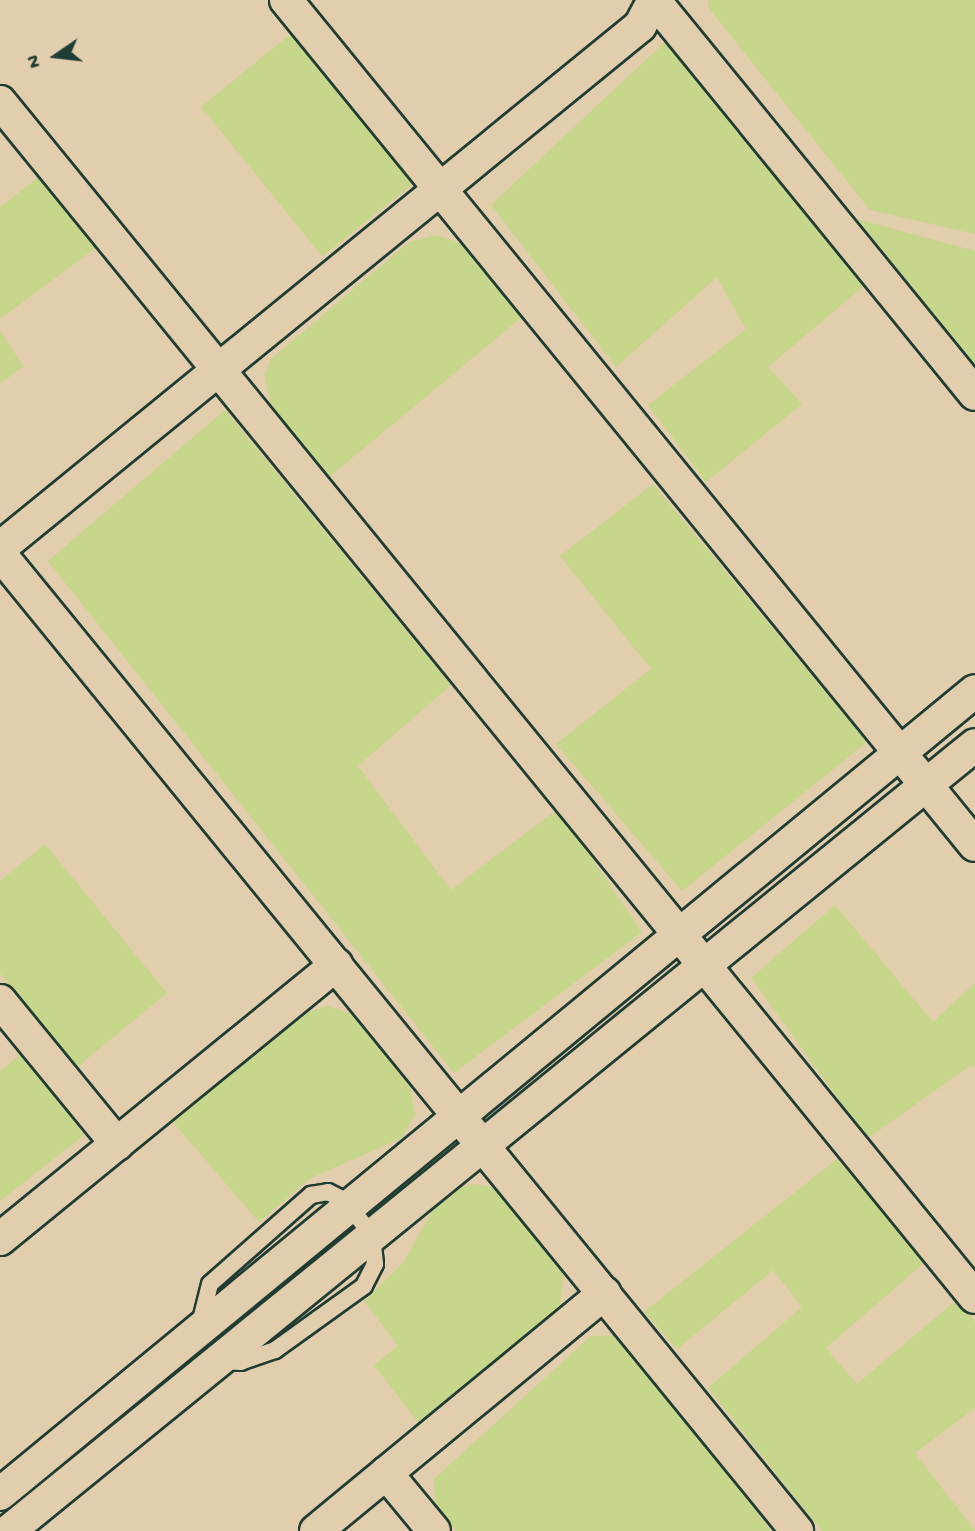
<!DOCTYPE html>
<html>
<head>
<meta charset="utf-8">
<style>
  body { margin:0 }
  #map { position:relative; width:975px; height:1531px; overflow:hidden; background:#e2cdac; font-family:"Gochi Hand",sans-serif }
  div>[style] { position:absolute }
  .green>* { inset:0; background:#c6d68a; transform-origin:0 0 }
  .roads { filter:drop-shadow(2px 0 #1f3d34) drop-shadow(-2px 0 #1f3d34) drop-shadow(0 2px #1f3d34) drop-shadow(0 -2px #1f3d34) }
  .lane>* { height:16px; margin:-8px; padding:0 8px; transform-origin:8px; border-radius:8px; background:#e2cdac }
  .street>* { height:32px; margin:-16px; padding:0 16px; transform-origin:16px; border-radius:16px; background:#e2cdac }
  span { translate:-50% -50%; white-space:nowrap; text-align:center; line-height:1.15; -webkit-text-stroke:5px #e2cdac; paint-order:stroke }
  .north { position:absolute; left:21px; top:21px; width:70px; height:70px; -webkit-text-stroke:5px #e2cdac; paint-order:stroke; rotate:256deg; font-size:19px; font-weight:700; line-height:28px; text-align:center; color:#1f3d34 }
  .north::after { content:''; display:block; margin:auto; width:24px; height:32px; background:#1f3d34; clip-path:polygon(50% 0,100% 100%,50% 72%,0 100%) }
</style>
</head>
<body>
<div id="map">
  <div class="green">
    <i style="clip-path:polygon(709px 0,975px 0,975px 234px,870px 210px,708px 7px)"></i>
    <i style="left:292px;top:33px;width:193px;height:117px;rotate:51deg"></i>
    <i style="clip-path:polygon(665px 42px,865px 285px,768px 367px,802px 404px,706px 482px,648px 405px,746px 329px,717px 277px,616px 367px,491px 205px)"></i>
    <i style="clip-path:polygon(39px 177px,97px 247px,0 319px,0 207px)"></i>
    <i style="clip-path:polygon(857px 219px,975px 251px,975px 364px)"></i>
    <i style="clip-path:polygon(435px 235px,461px 243px,522px 317px,329px 477px,270px 404px,265px 375px,270px 360px,409px 242px)"></i>
    <i style="clip-path:polygon(0 330px,23px 366px,0 384px)"></i>
    <i style="clip-path:polygon(225px 410px,451px 685px,358px 766px,451px 890px,558px 809px,642px 932px,454px 1073px,48px 561px)"></i>
    <i style="clip-path:polygon(653px 484px,867px 742px,682px 891px,556px 744px,651px 669px,560px 556px)"></i>
    <i style="clip-path:polygon(45px 844px,167px 993px,77px 1067px,0 973px,0 881px)"></i>
    <i style="clip-path:polygon(835px 905px,933px 1022px,975px 983px,975px 1068px,971px 1065px,867px 1139px,751px 978px)"></i>
    <i style="clip-path:polygon(327px 1006px,352px 1014px,410px 1087px,415px 1114px,402px 1138px,311px 1178px,259px 1222px,173px 1122px,302px 1014px)"></i>
    <i style="clip-path:polygon(23px 1052px,84px 1135px,0 1201px,0 1071px)"></i>
    <i style="clip-path:polygon(837px 1159px,926px 1261px,826px 1348px,857px 1384px,959px 1298px,975px 1322px,975px 1408px,915px 1453px,975px 1531px,822px 1531px,708px 1388px,802px 1307px,773px 1270px,677px 1349px,644px 1312px)"></i>
    <i style="clip-path:polygon(476px 1184px,492px 1187px,557px 1262px,563px 1275px,561px 1303px,554px 1314px,418px 1422px,374px 1365px,398px 1346px,364px 1301px,403px 1263px,435px 1206px,460px 1187px)"></i>
    <i style="clip-path:polygon(623px 1335px,771px 1531px,456px 1531px,435px 1506px,434px 1479px,591px 1336px)"></i>
  </div>
  <div class="roads">
    <div class="lane">
      <i style="left:199px;top:1328px;width:45px;rotate:-76deg"></i>
      <i style="left:210px;top:1284px;width:135px;rotate:-41.4deg"></i>
      <i style="left:311px;top:1195px;width:17px;rotate:-10deg"></i>
      <i style="left:328px;top:1192px;width:18px;rotate:27deg"></i>
      <i style="left:344px;top:1200px;width:45px;rotate:51.3deg"></i>
      <i style="left:372px;top:1235px;width:29px;rotate:84deg"></i>
      <i style="left:375px;top:1264px;width:25px;rotate:117deg"></i>
      <i style="left:364px;top:1286px;width:110px;rotate:144.3deg"></i>
      <i style="left:275px;top:1350px;width:36px;rotate:161deg"></i>
      <i style="left:241px;top:1362px;width:20px;rotate:-177deg"></i>
    </div>
    <div class="street">
      <i style="left:286px;top:0;width:1090px;rotate:50.81deg"></i>
      <i style="left:654px;top:0;width:508px;rotate:50.83deg"></i>
      <i style="left:0;top:102px;width:1542px;rotate:50.79deg"></i>
      <i style="left:0;top:548px;width:826px;rotate:-39.2deg"></i>
      <i style="left:640px;top:26px;width:30px;rotate:-62deg"></i>
      <i style="left:0;top:554px;width:1261px;rotate:50.79deg"></i>
      <i style="left:0;top:1001px;width:185px;rotate:50.7deg"></i>
      <i style="left:0;top:1239px;width:434px;rotate:-39.2deg"></i>
      <i style="left:386px;top:1473px;width:75px;rotate:50.4deg"></i>
      <i style="left:0;top:1494px;width:1263px;rotate:-39.47deg"></i>
      <i style="left:9px;top:1531px;width:1245px;rotate:-39.13deg"></i>
      <i style="left:316px;top:1531px;width:374px;rotate:-39.5deg"></i>
    </div>
  </div>
  <div class="north">N</div>
</div>
</body>
</html>
